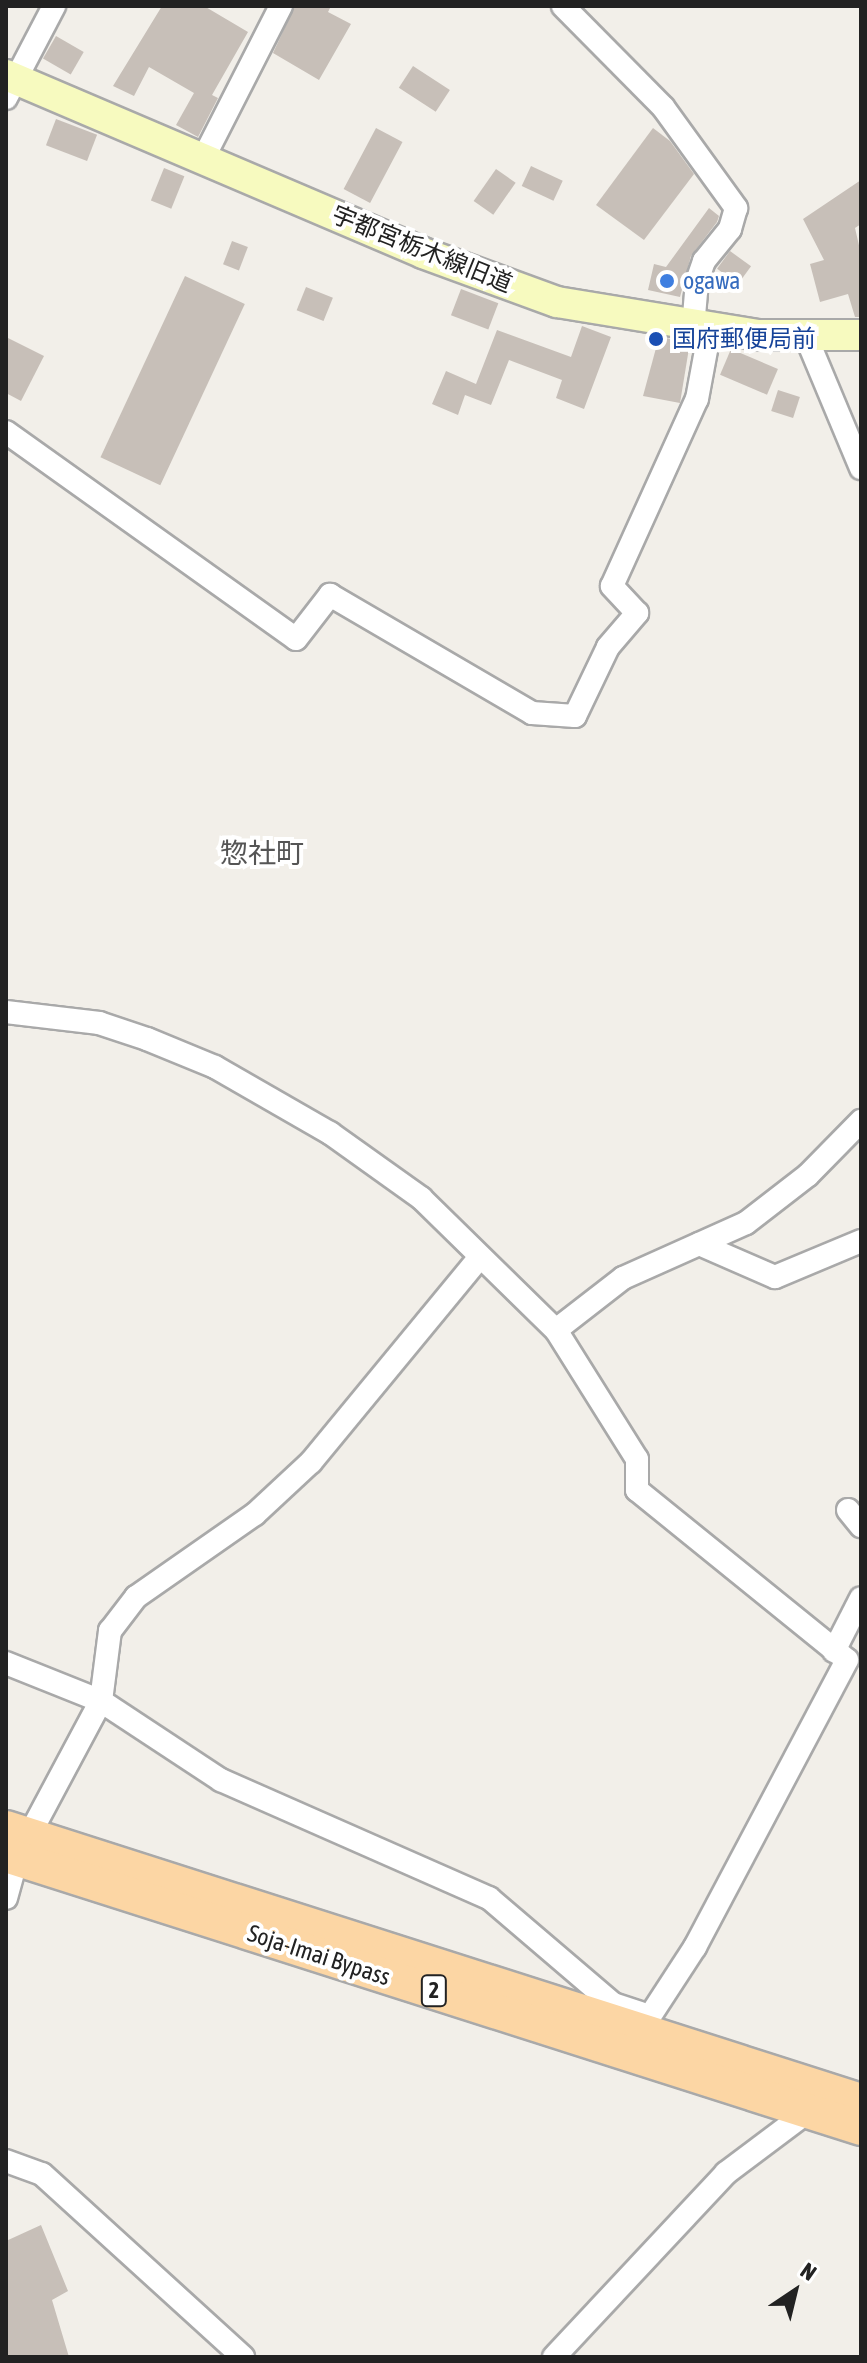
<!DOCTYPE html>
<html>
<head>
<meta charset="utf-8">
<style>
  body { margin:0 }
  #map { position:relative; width:867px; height:2363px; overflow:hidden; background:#f2efe9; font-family:"Asap Condensed","Noto Sans JP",sans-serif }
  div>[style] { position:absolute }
  .building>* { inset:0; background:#c7bfb8; transform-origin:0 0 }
  .roads { filter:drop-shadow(2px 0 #a9a9a9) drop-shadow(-2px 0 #a9a9a9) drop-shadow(0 2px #a9a9a9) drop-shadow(0 -2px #a9a9a9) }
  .street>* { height:22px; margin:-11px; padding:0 11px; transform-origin:11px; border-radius:11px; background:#fff }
  .secondary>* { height:30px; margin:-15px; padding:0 15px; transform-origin:15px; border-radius:15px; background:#f7fabf }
  .primary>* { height:34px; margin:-17px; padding:0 17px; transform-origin:17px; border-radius:17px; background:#fcd6a4 }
  .dots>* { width:22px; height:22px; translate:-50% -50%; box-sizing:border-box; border:4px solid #fff; border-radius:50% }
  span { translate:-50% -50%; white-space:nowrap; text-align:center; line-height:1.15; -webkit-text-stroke:8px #fff; paint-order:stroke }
  .shield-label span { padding:2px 6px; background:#fff; border:2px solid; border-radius:6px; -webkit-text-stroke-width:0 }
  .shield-label { font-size:22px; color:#222; font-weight:700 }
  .street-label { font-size:24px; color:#222 }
  .shop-label { font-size:24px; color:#366cbe }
  .left { translate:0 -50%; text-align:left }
  .transit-label { font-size:24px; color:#164399 }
  .quarter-label { font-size:28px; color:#555 }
  .frame { position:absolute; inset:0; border:8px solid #222; pointer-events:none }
  .north { position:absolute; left:755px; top:2251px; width:80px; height:80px; -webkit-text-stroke:6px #fff; paint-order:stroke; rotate:35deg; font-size:22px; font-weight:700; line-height:32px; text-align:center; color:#222 }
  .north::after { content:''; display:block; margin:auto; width:28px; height:36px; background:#222; clip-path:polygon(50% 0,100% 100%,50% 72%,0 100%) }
</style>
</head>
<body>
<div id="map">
  <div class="building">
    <i style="clip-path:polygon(162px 6px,204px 6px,248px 32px,212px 95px,218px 98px,198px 137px,176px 125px,194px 93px,149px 67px,134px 96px,113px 86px)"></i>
    <i style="clip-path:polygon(295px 6px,331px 6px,328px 12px,351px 24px,319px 80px,273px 53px)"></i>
    <i style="left:56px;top:36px;width:32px;height:26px;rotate:30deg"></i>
    <i style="left:413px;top:66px;width:44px;height:26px;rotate:33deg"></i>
    <i style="left:56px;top:119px;width:44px;height:28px;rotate:21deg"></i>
    <i style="left:376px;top:128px;width:30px;height:69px;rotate:28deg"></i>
    <i style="clip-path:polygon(653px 128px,670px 141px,694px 174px,644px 240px,596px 205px)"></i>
    <i style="left:531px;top:166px;width:35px;height:22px;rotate:25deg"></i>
    <i style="left:164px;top:168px;width:22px;height:35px;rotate:22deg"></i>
    <i style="left:496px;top:169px;width:24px;height:39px;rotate:35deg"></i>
    <i style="clip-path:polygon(861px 180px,861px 224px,855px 228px,861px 254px,861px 317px,855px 317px,848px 294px,820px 302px,810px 264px,824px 260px,803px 219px)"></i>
    <i style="clip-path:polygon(709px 208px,719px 216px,717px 222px,691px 256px,680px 297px,648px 290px,654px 264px,666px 267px)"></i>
    <i style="left:232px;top:241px;width:17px;height:25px;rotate:21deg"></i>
    <i style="left:730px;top:251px;width:26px;height:22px;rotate:36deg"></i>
    <i style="left:185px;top:276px;width:66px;height:200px;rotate:25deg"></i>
    <i style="left:306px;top:287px;width:29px;height:25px;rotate:22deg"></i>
    <i style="left:461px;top:289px;width:40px;height:28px;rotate:21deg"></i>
    <i style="clip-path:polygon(582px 326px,611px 337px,584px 409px,556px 398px,562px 380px,509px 360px,491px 405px,465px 395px,458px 415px,432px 404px,446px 371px,476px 384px,497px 330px,571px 357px)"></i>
    <i style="clip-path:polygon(6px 337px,44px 356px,21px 401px,6px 393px)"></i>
    <i style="clip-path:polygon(659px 337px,690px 342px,680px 403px,643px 396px)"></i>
    <i style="left:731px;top:349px;width:51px;height:28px;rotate:23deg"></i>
    <i style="left:778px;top:390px;width:23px;height:22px;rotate:18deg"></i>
    <i style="clip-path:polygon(41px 2225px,68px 2291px,52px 2300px,69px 2357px,6px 2357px,6px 2241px)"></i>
  </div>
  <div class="roads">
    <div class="street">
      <i style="left:563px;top:6px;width:142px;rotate:45.3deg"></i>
      <i style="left:663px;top:107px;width:125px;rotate:54.1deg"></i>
      <i style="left:736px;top:208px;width:22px;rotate:106deg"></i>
      <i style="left:730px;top:229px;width:41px;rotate:129.1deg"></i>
      <i style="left:704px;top:261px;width:21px;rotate:109deg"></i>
      <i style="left:697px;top:281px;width:47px;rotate:94.9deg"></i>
      <i style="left:6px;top:98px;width:104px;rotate:-62.4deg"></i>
      <i style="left:203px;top:159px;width:172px;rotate:-63deg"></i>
      <i style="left:807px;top:339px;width:140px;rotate:67.3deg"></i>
      <i style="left:6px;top:432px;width:356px;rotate:35.5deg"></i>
      <i style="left:296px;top:639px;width:56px;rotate:-52.3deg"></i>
      <i style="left:330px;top:595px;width:234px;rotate:30.3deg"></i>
      <i style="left:532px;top:713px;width:43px;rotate:4deg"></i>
      <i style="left:575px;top:716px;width:76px;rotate:-64.4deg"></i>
      <i style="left:608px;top:647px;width:45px;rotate:-49.5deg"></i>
      <i style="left:637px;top:613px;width:37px;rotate:-133deg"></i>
      <i style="left:612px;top:586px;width:205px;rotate:-65.6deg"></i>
      <i style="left:697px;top:399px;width:71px;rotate:-79.5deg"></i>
      <i style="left:6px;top:1012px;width:94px;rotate:6.7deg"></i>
      <i style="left:99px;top:1023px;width:51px;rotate:18.4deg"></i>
      <i style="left:147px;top:1039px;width:74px;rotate:22.4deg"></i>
      <i style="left:215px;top:1067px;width:133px;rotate:29.9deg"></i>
      <i style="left:330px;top:1133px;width:112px;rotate:35.5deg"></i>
      <i style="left:421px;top:1198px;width:189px;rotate:44.4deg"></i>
      <i style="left:556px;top:1330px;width:85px;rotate:-37.8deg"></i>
      <i style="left:623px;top:1278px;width:135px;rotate:-24.1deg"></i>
      <i style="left:746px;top:1223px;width:78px;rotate:-37.7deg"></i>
      <i style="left:808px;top:1175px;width:76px;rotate:-45.5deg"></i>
      <i style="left:699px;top:1244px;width:83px;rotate:23.5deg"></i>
      <i style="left:775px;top:1277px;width:93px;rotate:-22.7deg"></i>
      <i style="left:556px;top:1330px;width:152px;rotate:57.9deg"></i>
      <i style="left:637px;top:1459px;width:31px;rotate:90deg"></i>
      <i style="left:637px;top:1490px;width:270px;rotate:39deg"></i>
      <i style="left:847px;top:1660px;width:325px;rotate:117.9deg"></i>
      <i style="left:695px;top:1947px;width:82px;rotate:123.1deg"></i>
      <i style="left:848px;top:1510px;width:21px;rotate:51deg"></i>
      <i style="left:834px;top:1651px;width:59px;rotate:-63deg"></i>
      <i style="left:6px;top:1663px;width:102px;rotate:21.8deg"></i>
      <i style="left:101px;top:1701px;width:144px;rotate:33.4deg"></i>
      <i style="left:221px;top:1780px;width:293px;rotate:23.8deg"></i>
      <i style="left:489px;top:1898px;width:163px;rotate:40.5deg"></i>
      <i style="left:613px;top:2004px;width:28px;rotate:18deg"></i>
      <i style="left:6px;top:1898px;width:41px;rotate:-74.6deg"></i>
      <i style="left:17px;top:1858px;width:178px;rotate:-61.9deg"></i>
      <i style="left:101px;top:1701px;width:71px;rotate:-82.7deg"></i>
      <i style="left:110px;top:1631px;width:43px;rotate:-52.6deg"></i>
      <i style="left:136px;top:1597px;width:145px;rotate:-34.9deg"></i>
      <i style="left:255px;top:1514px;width:76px;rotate:-42.9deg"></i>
      <i style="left:311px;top:1462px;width:264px;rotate:-50.5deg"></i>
      <i style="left:6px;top:2161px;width:38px;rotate:20deg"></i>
      <i style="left:42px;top:2174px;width:272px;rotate:42.3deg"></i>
      <i style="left:554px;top:2357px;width:252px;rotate:-46.9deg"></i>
      <i style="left:726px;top:2173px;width:110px;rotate:-36.9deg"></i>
    </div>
    <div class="secondary">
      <i style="left:6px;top:75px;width:453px;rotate:23.1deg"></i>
      <i style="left:423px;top:253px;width:143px;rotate:20.1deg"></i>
      <i style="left:557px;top:302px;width:204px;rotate:9.3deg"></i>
      <i style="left:758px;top:335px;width:103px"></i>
    </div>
    <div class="primary">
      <i style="left:6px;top:1828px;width:898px;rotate:17.71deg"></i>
      <i style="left:6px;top:1855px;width:898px;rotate:17.71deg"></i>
    </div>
  </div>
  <div class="dots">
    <i style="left:667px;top:281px;background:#3f7fe0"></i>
    <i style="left:656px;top:339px;background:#1a4fb4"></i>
  </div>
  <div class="shield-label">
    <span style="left:434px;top:1991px">2</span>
  </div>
  <div class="street-label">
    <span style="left:422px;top:249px;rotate:22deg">宇都宮栃木線旧道</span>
    <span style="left:319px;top:1955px;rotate:18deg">Soja-Imai Bypass</span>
  </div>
  <div class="shop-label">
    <span class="left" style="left:683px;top:281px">ogawa</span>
  </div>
  <div class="transit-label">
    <span class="left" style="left:672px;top:339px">国府郵便局前</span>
  </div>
  <div class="quarter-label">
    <span style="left:262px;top:853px">惣社町</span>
  </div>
  <div class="frame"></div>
  <div class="north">N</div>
</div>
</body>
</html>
